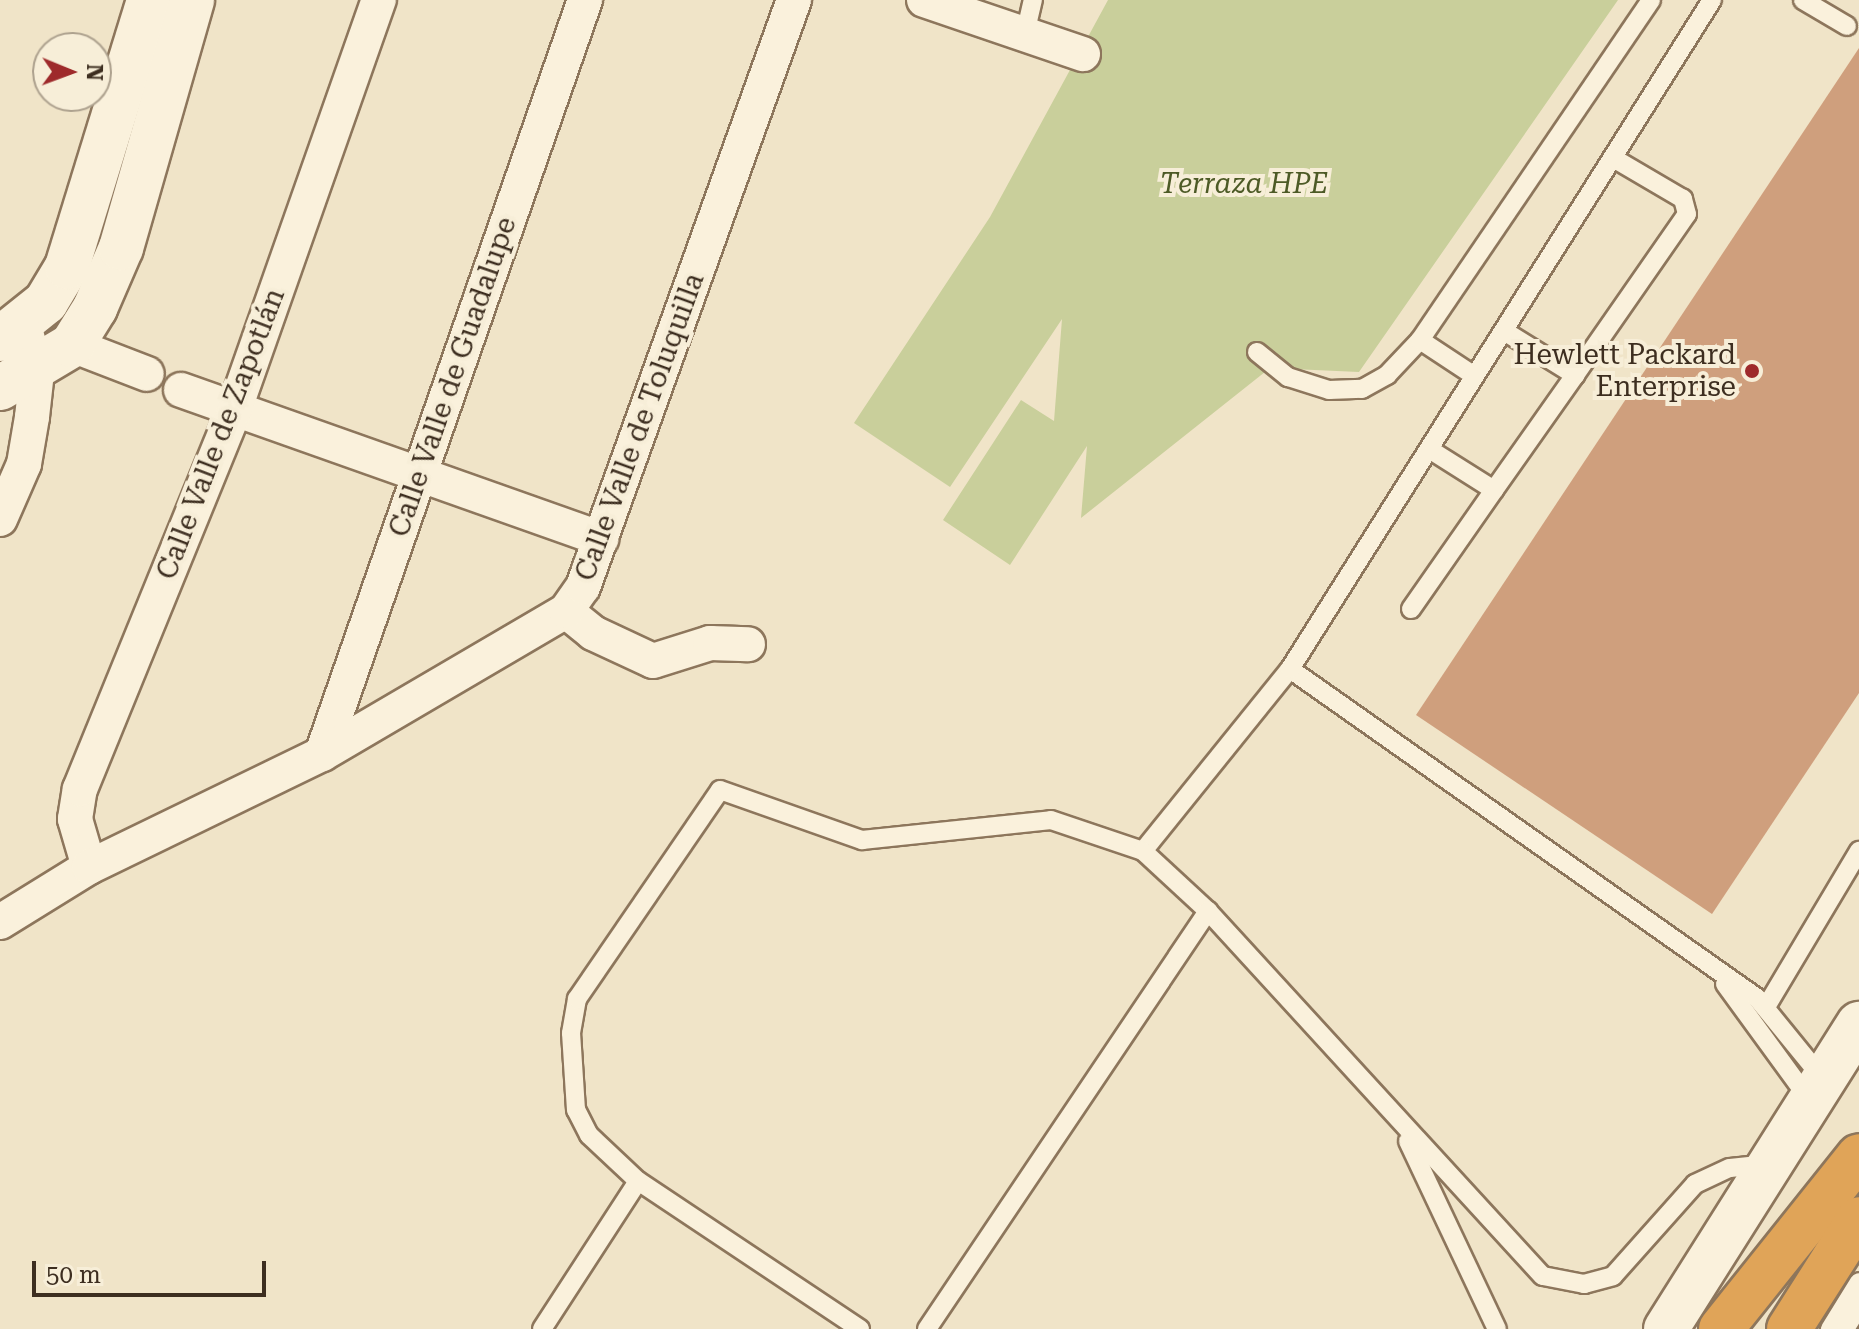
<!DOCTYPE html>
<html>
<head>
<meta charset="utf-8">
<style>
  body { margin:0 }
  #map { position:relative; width:1859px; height:1329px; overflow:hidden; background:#f0e4c8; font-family:"Roboto Serif",serif }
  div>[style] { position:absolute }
  .green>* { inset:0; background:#c9cf9b }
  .building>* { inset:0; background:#cf9f7d }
  .roads { filter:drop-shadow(2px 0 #8d765c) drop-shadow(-2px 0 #8d765c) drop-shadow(0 2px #8d765c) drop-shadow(0 -2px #8d765c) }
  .lane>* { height:18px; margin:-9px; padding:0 9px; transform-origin:9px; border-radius:9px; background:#faf1dc }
  .street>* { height:34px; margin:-17px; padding:0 17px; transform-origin:17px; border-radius:17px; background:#faf1dc }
  .secondary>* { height:44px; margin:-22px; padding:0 22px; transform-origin:22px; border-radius:22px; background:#faf1dc }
  .highway>* { height:44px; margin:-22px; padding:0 22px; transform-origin:22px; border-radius:22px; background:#e0a458 }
  .dots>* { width:22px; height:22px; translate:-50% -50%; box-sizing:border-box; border:4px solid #f7eed8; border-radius:50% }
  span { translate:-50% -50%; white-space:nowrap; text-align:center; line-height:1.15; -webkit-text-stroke:8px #f7eed8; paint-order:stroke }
  .park-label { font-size:28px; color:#4d5a26; font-style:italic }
  .poi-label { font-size:28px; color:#3d2e20 }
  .right { translate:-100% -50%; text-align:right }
  .street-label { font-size:28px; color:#3d2e20 }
  .north { position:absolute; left:32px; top:32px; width:80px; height:80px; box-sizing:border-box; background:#f7eed8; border:2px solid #ada18e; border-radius:50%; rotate:91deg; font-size:22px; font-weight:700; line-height:32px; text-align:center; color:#3d2e20 }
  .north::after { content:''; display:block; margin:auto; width:28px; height:36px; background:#9e2a2b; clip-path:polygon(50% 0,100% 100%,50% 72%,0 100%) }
  .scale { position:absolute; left:32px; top:1261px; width:234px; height:36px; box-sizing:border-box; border:4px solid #3d2e20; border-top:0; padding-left:10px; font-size:24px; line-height:28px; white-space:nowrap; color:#3d2e20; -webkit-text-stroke:6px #f7eed8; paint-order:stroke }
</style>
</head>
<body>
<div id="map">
  <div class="green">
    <i style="clip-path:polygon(1108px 0,1618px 0,1359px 372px,1270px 368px,1081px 518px,1087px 446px,1010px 565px,943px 520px,1021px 400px,1054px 421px,1062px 319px,950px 487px,854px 423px,990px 217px)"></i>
  </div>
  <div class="building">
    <i style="clip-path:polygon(1859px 48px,1859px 693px,1712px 914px,1416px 715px)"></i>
  </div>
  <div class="roads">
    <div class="lane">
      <i style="left:1803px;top:0;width:51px;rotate:30.6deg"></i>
      <i style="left:1025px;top:34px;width:35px;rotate:-77deg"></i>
      <i style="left:1504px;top:331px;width:84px;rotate:31.8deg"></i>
      <i style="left:1575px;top:375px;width:196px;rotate:-55.2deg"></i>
      <i style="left:1687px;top:214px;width:16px;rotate:-105deg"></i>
      <i style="left:1683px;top:199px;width:81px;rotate:-149.6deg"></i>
      <i style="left:1420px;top:340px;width:64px;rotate:33.4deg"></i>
      <i style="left:1257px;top:352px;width:40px;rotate:39deg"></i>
      <i style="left:1288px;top:377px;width:43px;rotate:17.6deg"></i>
      <i style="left:1329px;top:390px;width:33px;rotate:-2deg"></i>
      <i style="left:1362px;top:389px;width:29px;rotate:-29deg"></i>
      <i style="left:1387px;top:375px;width:48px;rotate:-46.7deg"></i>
      <i style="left:1420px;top:340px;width:411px;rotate:-55.8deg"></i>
      <i style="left:1429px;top:449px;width:77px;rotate:32.2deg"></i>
      <i style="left:1494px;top:490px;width:141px;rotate:-54.8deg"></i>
      <i style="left:1411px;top:609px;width:145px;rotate:-55.1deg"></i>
      <i style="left:1290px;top:669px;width:571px;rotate:35.16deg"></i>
      <i style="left:1757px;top:998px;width:104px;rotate:50.8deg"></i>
      <i style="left:1143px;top:851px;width:234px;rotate:-51.1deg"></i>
      <i style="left:1290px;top:669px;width:791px;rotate:-57.76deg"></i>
      <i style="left:1725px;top:984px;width:142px;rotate:53.9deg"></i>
      <i style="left:1766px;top:1007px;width:182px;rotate:-59.2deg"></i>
      <i style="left:1408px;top:1141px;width:208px;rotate:64.7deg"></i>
      <i style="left:542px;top:1329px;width:176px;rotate:-57deg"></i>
      <i style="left:860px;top:1329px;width:267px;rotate:-146.3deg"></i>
      <i style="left:638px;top:1181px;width:67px;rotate:-136.8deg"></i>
      <i style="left:589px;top:1135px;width:28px;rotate:-117deg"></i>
      <i style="left:576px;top:1110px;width:77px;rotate:-93.7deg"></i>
      <i style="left:571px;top:1033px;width:35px;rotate:-80deg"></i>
      <i style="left:577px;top:999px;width:253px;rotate:-55.6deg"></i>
      <i style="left:720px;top:790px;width:151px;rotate:19.4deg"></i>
      <i style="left:862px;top:840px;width:190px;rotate:-6deg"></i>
      <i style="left:1051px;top:820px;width:97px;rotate:18.6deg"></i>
      <i style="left:1143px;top:851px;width:88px;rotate:42.7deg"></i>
      <i style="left:1208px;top:911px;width:495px;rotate:47.5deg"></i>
      <i style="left:1543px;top:1276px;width:42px;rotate:11deg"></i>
      <i style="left:1584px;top:1284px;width:30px;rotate:-15deg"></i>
      <i style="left:1613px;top:1276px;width:123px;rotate:-48.3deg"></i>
      <i style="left:1695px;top:1184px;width:38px;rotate:-25deg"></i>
      <i style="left:1730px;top:1168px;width:36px;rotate:-6deg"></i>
      <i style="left:927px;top:1329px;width:504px;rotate:-56.09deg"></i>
      <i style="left:1830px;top:1329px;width:55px;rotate:-58.3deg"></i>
      <i style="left:1845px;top:1329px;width:26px;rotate:-58deg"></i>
    </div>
    <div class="street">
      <i style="left:924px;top:0;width:168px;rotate:18.8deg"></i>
      <i style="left:72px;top:345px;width:80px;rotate:21.1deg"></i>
      <i style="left:181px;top:390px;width:446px;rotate:19.5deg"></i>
      <i style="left:0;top:519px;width:60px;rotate:-66.4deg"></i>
      <i style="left:24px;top:464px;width:48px;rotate:-80.3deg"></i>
      <i style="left:32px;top:417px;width:45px;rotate:-83.7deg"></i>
      <i style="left:37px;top:372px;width:49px;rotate:-105.5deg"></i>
      <i style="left:566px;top:611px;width:35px;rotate:39deg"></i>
      <i style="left:593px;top:633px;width:66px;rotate:25deg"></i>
      <i style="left:653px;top:661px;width:60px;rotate:-17.5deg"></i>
      <i style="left:710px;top:643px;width:38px;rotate:2deg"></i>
      <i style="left:322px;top:754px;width:799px;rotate:-70.77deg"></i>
      <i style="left:89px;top:867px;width:50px;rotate:-106.3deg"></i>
      <i style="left:75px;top:819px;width:30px;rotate:-81deg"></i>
      <i style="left:80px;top:789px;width:408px;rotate:-67.8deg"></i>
      <i style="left:234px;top:411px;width:436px;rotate:-70.6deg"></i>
      <i style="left:0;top:922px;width:105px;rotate:-31.7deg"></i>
      <i style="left:89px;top:867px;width:259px;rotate:-25.9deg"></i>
      <i style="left:322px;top:754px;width:283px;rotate:-30.4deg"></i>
      <i style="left:566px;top:611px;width:29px;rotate:-55deg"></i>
      <i style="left:583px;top:587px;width:624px;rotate:-70.23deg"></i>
    </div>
    <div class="secondary">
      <i style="left:0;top:339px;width:59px;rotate:-38.8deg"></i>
      <i style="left:46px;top:302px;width:41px;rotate:-59deg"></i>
      <i style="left:67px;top:267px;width:279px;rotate:-72.9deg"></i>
      <i style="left:0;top:388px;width:84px;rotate:-30.8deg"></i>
      <i style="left:72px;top:345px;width:44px;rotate:-58.1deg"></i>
      <i style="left:95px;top:308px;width:65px;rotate:-66.6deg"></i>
      <i style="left:121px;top:248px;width:258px;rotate:-74deg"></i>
      <i style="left:1666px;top:1329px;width:361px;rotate:-57.7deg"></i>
    </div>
    <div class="highway">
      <i style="left:1721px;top:1329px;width:221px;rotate:-51.4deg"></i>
      <i style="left:1789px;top:1329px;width:130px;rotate:-57.5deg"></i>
    </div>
  </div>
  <div class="dots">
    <i style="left:1752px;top:371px;background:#9e2a2b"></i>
  </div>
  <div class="park-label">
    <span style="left:1244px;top:184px">Terraza HPE</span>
  </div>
  <div class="poi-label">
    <span class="right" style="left:1736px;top:371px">Hewlett Packard<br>Enterprise</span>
  </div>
  <div class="street-label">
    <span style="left:453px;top:377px;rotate:-71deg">Calle Valle de Guadalupe</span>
    <span style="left:640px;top:427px;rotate:-70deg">Calle Valle de Toluquilla</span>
    <span style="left:221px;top:434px;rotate:-69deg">Calle Valle de Zapotlán</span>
  </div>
  <div class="north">N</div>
  <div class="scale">50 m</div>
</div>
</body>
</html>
